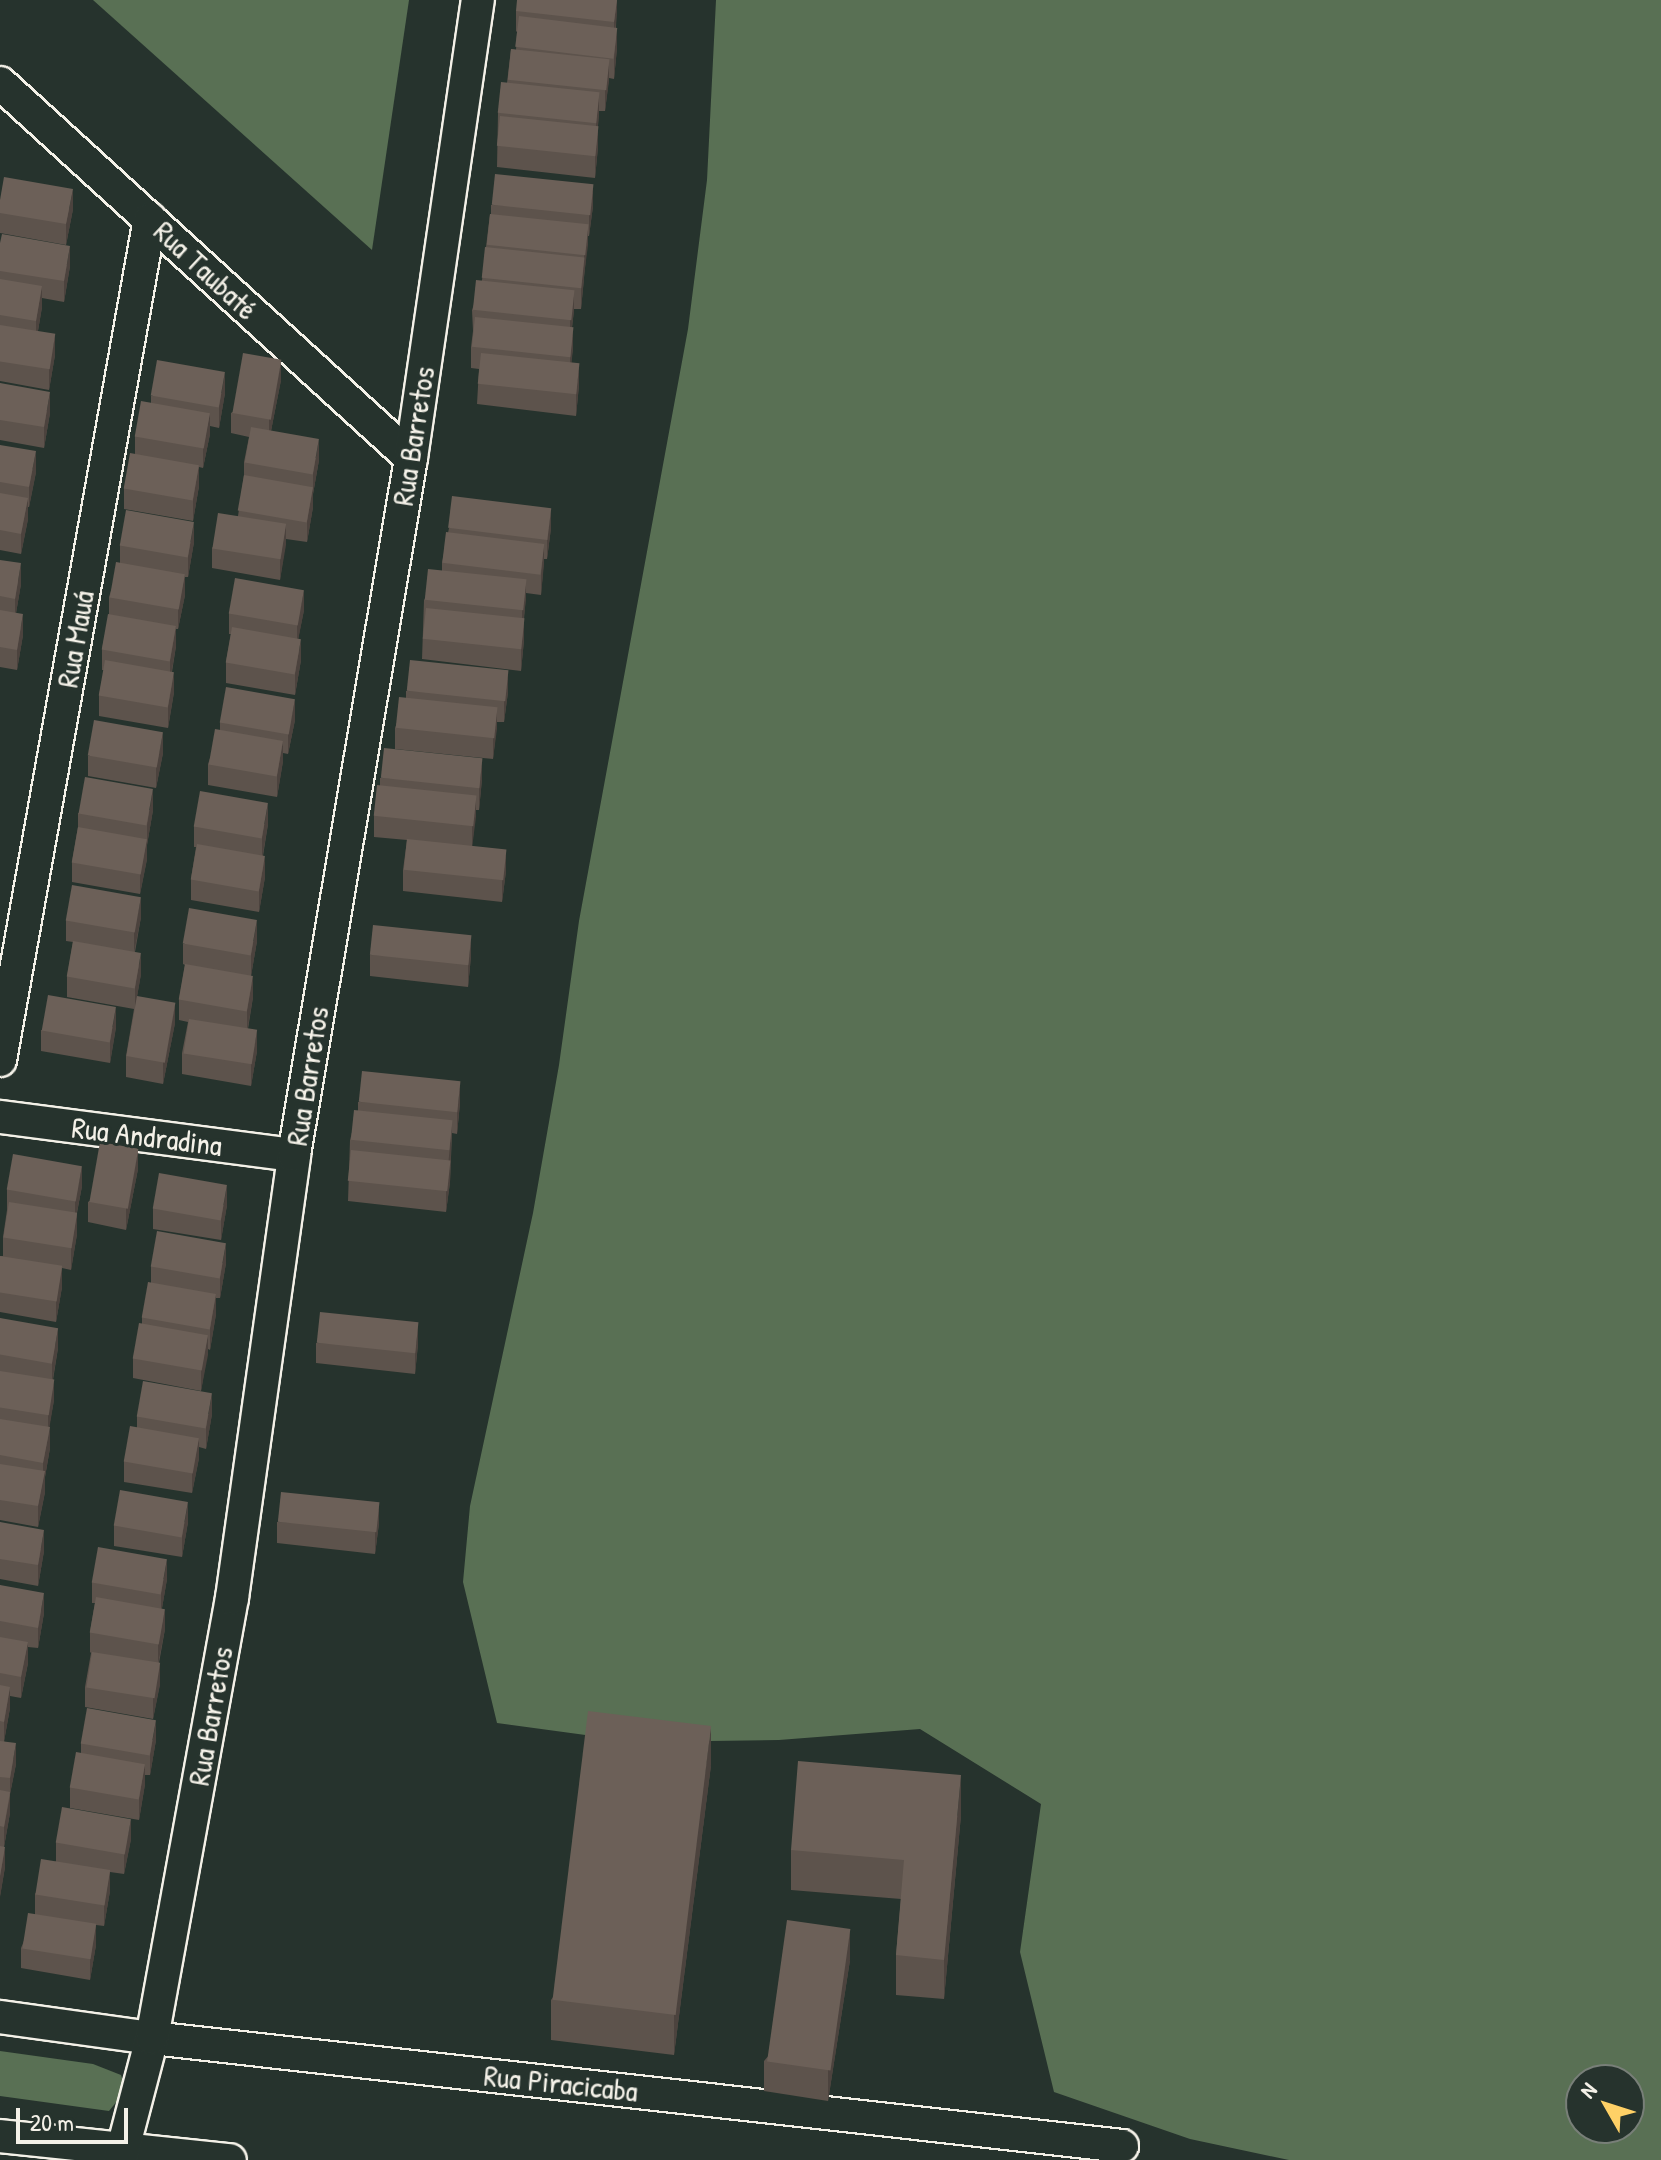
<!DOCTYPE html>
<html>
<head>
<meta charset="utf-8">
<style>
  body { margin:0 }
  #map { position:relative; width:1661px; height:2160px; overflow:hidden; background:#26332d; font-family:"Patrick Hand",sans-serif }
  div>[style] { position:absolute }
  .green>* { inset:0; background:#597054 }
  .roads { filter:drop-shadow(2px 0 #f4f1e8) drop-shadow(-2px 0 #f4f1e8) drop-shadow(0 2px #f4f1e8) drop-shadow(0 -2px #f4f1e8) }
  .street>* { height:32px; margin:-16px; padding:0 16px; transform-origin:16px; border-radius:16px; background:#26332d }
  .wall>* { inset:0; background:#5d534c }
  .shaded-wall>* { inset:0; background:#4c433e }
  .building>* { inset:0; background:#6c6058; transform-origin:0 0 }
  span { translate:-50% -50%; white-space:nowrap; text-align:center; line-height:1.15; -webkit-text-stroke:6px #26332d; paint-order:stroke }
  .street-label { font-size:30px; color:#f4f1e8 }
  .north { position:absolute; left:1565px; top:2064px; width:80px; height:80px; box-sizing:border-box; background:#26332d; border:2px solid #787f78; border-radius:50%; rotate:309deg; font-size:22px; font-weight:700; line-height:32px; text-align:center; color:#f4f1e8 }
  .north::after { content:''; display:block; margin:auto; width:28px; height:36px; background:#ffd166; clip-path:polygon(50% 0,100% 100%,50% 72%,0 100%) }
  .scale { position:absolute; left:16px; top:2108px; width:112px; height:36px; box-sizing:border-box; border:4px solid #f4f1e8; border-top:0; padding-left:10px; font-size:24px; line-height:28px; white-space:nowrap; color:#f4f1e8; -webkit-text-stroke:6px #26332d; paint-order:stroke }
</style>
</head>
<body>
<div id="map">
  <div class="green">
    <i style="clip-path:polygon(93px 0,409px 0,372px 250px)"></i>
    <i style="clip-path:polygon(evenodd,716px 0,1661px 0,1661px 2160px,1289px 2160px,1190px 2139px,1054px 2092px,1020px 1952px,1041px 1804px,920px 1729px,779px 1740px,637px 1742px,497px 1723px,463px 1582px,470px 1506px,533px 1213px,559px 1065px,579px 921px,688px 329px,707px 180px,716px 0,1581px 2080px,1629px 2080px,1629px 2128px,1581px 2128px,1581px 2080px)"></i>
    <i style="clip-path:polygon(0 2051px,93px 2064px,121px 2075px,126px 2090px,109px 2111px,0 2096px)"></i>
  </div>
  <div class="roads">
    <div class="street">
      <i style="left:0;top:83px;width:556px;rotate:42.38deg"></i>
      <i style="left:0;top:1060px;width:854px;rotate:-79.89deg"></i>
      <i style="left:0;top:1117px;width:296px;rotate:7.4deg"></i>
      <i style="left:0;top:2017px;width:153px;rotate:7.9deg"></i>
      <i style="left:152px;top:2038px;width:976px;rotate:6.35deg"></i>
      <i style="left:0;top:2136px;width:231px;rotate:6deg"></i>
      <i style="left:120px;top:2160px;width:126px;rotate:-75.3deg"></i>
      <i style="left:152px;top:2038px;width:447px;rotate:-79.7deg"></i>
      <i style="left:232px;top:1598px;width:447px;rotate:-82deg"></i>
      <i style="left:294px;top:1155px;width:707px;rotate:-80.47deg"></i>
      <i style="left:411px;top:458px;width:463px;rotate:-81.7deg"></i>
    </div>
  </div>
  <div class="wall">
    <i style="clip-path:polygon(617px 0,616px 28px,617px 48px,614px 79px,609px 78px,605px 111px,599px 111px,598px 126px,598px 147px,595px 178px,497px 167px,498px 113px,507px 83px,511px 49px,516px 50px,517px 32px,516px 31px,516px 11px)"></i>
    <i style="clip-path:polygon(0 200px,73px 209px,66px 245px,0 233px)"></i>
    <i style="clip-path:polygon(491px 205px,593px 206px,589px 236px,588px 236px,581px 309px,574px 309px,572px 328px,573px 348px,571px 363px,579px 385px,576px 416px,477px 404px,479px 369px,471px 368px,471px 347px,473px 331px,472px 310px,482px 280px,490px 214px,491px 214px)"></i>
    <i style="clip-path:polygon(0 243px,70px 266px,64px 302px,42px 298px,42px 307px,38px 331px,55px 355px,49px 390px,0 381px)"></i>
    <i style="clip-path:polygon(281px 380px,271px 431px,319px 460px,313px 494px,313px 507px,307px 542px,286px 539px,280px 580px,212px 568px,212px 548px,238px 516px,244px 475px,244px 462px,249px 437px,231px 433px,231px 413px)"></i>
    <i style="clip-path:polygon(0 383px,50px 413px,44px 448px,0 440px)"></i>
    <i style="clip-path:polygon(225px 393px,219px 428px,210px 426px,210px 434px,203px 468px,199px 467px,199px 486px,193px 521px,124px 509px,124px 488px,135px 454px,135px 436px,151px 403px,151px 396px)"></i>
    <i style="clip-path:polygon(0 445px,36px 472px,29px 507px,28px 507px,28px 519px,21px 554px,0 550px)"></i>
    <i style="clip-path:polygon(449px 528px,551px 528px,547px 559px,544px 559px,541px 595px,526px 593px,524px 619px,524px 640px,521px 671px,422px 659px,424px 600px,442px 571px,442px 563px)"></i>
    <i style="clip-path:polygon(194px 542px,188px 577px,185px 577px,185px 595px,178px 629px,176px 629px,176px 646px,172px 672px,174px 692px,168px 728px,99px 716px,99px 695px,104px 670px,102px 670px,102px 649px,109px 614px,109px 597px,120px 563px,120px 545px)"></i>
    <i style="clip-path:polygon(0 560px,21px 584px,16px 613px,23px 635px,17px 670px,0 667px)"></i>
    <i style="clip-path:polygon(304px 610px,298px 639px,301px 660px,295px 695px,226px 683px,226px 662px,231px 634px,229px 634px,229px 613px)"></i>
    <i style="clip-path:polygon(406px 691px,508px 692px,504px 722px,497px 722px,493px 759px,395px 749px,395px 728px,406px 698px)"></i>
    <i style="clip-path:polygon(295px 720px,288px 754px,283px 753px,283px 761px,277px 797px,208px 785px,208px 764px,220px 730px,220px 722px)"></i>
    <i style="clip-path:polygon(163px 753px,156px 788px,88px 776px,88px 756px)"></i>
    <i style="clip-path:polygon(380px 778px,482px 779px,479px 810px,476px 810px,472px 846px,506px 871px,502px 902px,403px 891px,403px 870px,407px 840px,374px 837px,374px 816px,380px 786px)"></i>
    <i style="clip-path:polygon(153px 810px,147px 845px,147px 859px,140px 894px,72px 882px,72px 862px,78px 827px,78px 813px)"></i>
    <i style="clip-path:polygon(268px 824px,263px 856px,265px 877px,259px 912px,191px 900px,191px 879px,196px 847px,194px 847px,194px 826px)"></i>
    <i style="clip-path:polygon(141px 917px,135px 952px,141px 974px,137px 996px,175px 1023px,163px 1084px,126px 1077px,126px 1056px,134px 1009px,67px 997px,67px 977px,73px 942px,66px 941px,66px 920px)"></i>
    <i style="clip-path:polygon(257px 941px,251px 976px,253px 997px,248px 1029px,257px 1051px,251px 1086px,182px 1074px,182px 1053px,188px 1022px,179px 1020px,179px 1000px,185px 965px,183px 964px,183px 944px)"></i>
    <i style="clip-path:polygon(370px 955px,471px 956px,468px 987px,370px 976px)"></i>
    <i style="clip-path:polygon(116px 1027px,110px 1063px,41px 1051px,41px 1030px)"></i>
    <i style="clip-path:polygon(358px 1102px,460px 1103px,457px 1134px,452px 1133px,450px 1182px,446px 1212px,348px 1201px,350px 1140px,358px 1110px)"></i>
    <i style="clip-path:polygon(138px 1169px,126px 1230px,88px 1222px,88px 1202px)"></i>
    <i style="clip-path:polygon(82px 1186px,77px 1213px,77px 1234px,71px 1270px,62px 1268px,62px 1287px,56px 1322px,0 1312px,0 1256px,3px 1256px,3px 1237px,7px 1210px,7px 1189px)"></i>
    <i style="clip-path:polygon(227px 1205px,221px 1240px,153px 1229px,153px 1208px)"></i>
    <i style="clip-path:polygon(226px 1263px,220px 1298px,216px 1298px,216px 1314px,210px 1350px,208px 1349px,201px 1391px,133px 1378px,133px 1358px,142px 1323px,142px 1317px,151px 1283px,151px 1266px)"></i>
    <i style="clip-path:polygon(0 1318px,58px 1348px,53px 1380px,54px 1400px,49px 1427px,50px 1448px,45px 1477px,45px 1492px,38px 1527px,0 1520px)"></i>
    <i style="clip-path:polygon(316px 1343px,418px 1344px,415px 1374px,316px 1363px)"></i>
    <i style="clip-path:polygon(212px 1414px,206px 1449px,199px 1447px,199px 1458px,192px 1493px,124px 1482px,124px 1461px,137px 1427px,137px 1416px)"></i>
    <i style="clip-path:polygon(0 1522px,44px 1551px,38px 1586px,0 1579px)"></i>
    <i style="clip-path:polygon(188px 1522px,182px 1557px,114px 1546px,114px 1525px)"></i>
    <i style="clip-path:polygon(277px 1522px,379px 1523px,375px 1554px,277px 1543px)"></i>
    <i style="clip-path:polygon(167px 1579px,162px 1608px,165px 1629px,159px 1663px,160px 1684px,153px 1719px,85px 1707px,85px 1687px,91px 1653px,90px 1652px,90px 1632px,95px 1603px,92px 1603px,92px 1582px)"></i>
    <i style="clip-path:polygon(0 1585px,44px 1613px,38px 1648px,28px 1647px,28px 1663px,21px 1698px,10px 1696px,10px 1708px,4px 1741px,16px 1764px,10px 1794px,10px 1813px,4px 1847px,5px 1867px,0 1896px)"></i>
    <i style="clip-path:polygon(156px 1740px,150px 1775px,145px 1775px,145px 1784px,139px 1820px,70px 1808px,70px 1787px,81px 1753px,81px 1743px)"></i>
    <i style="clip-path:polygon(711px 1765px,674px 2055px,551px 2040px,551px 2000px)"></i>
    <i style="clip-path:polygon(961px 1815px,944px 1999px,896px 1995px,896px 1955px,901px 1899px,791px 1890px,791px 1850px)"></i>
    <i style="clip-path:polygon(131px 1839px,124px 1874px,110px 1872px,110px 1891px,104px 1926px,96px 1925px,96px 1945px,90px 1980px,21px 1968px,21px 1948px,35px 1914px,35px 1894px,56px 1861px,56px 1842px)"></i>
    <i style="clip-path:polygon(850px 1960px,828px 2101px,764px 2091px,764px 2061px)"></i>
  </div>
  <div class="shaded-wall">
    <i style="clip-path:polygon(617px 0,617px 12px,614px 43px,614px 22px)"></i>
    <i style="clip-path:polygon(617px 28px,617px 48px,614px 79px,614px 58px)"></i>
    <i style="clip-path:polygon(609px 60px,609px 81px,605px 111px,605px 91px)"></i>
    <i style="clip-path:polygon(599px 93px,599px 114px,596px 144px,596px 124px)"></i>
    <i style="clip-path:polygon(598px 126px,598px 147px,595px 178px,595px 157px)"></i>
    <i style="clip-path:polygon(593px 185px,593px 206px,589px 236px,589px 216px)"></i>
    <i style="clip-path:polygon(73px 189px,73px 209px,66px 245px,66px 224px)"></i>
    <i style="clip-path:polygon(588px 225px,588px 245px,584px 276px,584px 255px)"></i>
    <i style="clip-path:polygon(70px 246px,70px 266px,64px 302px,64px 281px)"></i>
    <i style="clip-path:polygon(584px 258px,584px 279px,581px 309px,581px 289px)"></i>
    <i style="clip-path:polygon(42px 286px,42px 307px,36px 342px,36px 321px)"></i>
    <i style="clip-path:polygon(574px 291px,574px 311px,570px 342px,570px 321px)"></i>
    <i style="clip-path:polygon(573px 328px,573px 348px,570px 379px,570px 359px)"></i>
    <i style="clip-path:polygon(55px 334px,55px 355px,49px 390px,49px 369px)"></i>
    <i style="clip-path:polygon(281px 360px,281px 380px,269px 441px,269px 420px)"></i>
    <i style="clip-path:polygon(579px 364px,579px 385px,576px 416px,576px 395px)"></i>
    <i style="clip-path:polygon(225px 372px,225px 393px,219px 428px,219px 407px)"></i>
    <i style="clip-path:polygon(50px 392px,50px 413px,44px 448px,44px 427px)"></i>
    <i style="clip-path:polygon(210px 413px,210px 434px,203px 468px,203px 448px)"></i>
    <i style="clip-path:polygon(319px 439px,319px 460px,313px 494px,313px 474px)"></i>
    <i style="clip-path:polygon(36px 451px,36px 472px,29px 507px,29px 487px)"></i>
    <i style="clip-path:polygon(199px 465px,199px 486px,193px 521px,193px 500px)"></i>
    <i style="clip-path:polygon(313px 487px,313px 507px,307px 542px,307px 522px)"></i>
    <i style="clip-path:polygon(28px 498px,28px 519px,21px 554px,21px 534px)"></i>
    <i style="clip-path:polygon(551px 508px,551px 528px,547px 559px,547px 538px)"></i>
    <i style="clip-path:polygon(194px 522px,194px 542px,188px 577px,188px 557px)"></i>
    <i style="clip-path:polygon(286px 524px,286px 545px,280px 580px,280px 560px)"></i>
    <i style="clip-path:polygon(544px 544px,544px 564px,541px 595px,541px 574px)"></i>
    <i style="clip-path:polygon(21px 563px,21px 584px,15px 619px,15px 599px)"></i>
    <i style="clip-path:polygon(185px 574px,185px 595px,178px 629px,178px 609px)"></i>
    <i style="clip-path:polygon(526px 580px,526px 600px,522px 631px,522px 611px)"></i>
    <i style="clip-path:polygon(304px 590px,304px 610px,297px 646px,297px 625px)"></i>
    <i style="clip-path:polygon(23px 614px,23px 635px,17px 670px,17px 650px)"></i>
    <i style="clip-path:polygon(524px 619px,524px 640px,521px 671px,521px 650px)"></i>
    <i style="clip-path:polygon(176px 626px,176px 646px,170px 681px,170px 661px)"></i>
    <i style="clip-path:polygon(301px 639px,301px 660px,295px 695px,295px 674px)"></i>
    <i style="clip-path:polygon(508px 671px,508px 692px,504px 722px,504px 702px)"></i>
    <i style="clip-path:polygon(174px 672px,174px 692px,168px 728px,168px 707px)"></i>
    <i style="clip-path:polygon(295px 699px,295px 720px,288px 754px,288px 734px)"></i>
    <i style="clip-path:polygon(497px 708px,497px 729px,493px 759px,493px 739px)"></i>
    <i style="clip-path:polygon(163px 732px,163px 753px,156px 788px,156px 768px)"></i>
    <i style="clip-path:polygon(283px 741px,283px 761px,277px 797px,277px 776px)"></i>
    <i style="clip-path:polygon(482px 759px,482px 779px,479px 810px,479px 790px)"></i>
    <i style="clip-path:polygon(153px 789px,153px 810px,147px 845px,147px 825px)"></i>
    <i style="clip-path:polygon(476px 796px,476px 817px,472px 848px,472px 827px)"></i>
    <i style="clip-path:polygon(268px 803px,268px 824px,262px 859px,262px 838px)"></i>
    <i style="clip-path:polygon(147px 839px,147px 859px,140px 894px,140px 874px)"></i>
    <i style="clip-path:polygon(506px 850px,506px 871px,502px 902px,502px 881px)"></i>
    <i style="clip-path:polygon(265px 856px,265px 877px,259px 912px,259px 891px)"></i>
    <i style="clip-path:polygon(141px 897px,141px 917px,134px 953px,134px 932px)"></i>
    <i style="clip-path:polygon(257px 920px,257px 941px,251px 976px,251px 955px)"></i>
    <i style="clip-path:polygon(471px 935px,471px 956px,468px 987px,468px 966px)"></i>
    <i style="clip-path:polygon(141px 953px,141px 974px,135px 1009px,135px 988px)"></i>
    <i style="clip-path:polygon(253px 976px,253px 997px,247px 1032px,247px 1011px)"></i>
    <i style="clip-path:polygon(175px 1003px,175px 1023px,163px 1084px,163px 1063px)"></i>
    <i style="clip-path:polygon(116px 1007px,116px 1027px,110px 1063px,110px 1042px)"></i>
    <i style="clip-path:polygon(257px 1030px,257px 1051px,251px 1086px,251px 1065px)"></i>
    <i style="clip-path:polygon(460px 1082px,460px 1103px,457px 1134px,457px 1113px)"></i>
    <i style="clip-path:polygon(452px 1120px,450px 1182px,446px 1212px,446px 1192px)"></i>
    <i style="clip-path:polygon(138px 1149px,138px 1169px,126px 1230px,126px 1209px)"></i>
    <i style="clip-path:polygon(82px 1166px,82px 1186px,75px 1222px,75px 1201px)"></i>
    <i style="clip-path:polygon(227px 1185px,227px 1205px,221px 1240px,221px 1220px)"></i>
    <i style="clip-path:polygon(77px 1213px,77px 1234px,71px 1270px,71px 1249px)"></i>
    <i style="clip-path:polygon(226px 1243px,226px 1263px,220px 1298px,220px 1278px)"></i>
    <i style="clip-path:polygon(62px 1266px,62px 1287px,56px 1322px,56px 1302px)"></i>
    <i style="clip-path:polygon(216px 1294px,216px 1314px,210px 1350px,210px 1329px)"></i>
    <i style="clip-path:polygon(418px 1323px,418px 1344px,415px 1374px,415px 1354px)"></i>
    <i style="clip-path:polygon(58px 1328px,58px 1348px,52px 1383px,52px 1363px)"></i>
    <i style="clip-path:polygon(208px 1335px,208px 1355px,201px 1391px,201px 1370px)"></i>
    <i style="clip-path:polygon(54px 1380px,54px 1400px,48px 1436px,48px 1415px)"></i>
    <i style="clip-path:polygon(212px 1393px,212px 1414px,206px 1449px,206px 1428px)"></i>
    <i style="clip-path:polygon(50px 1427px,50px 1448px,45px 1477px,45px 1492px,38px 1527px,38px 1506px,43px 1478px,43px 1463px)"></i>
    <i style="clip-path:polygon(199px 1438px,199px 1458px,192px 1493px,192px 1473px)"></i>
    <i style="clip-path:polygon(188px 1502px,188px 1522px,182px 1557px,182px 1537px)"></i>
    <i style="clip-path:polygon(379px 1503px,379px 1523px,375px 1554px,375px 1533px)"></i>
    <i style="clip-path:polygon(44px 1530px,44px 1551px,38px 1586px,38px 1565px)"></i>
    <i style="clip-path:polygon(167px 1559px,167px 1579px,161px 1614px,161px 1594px)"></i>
    <i style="clip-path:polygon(44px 1593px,44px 1613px,38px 1648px,38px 1628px)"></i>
    <i style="clip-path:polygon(165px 1609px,165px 1629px,158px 1664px,158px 1644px)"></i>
    <i style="clip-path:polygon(28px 1642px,28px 1663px,21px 1698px,21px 1677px)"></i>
    <i style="clip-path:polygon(160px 1663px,160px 1684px,153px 1719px,153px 1698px)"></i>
    <i style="clip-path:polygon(10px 1687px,10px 1708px,4px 1742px,4px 1722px)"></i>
    <i style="clip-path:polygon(156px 1720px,156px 1740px,150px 1775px,150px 1755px)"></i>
    <i style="clip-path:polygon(711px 1726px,711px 1765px,674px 2055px,674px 2015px)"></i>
    <i style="clip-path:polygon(16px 1743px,16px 1764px,10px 1794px,10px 1813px,4px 1847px,4px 1827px,10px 1796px,10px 1778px)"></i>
    <i style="clip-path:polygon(145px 1764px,145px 1784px,139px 1820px,139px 1799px)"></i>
    <i style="clip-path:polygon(961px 1775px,961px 1815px,944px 1999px,944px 1960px)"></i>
    <i style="clip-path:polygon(131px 1819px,131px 1839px,124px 1874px,124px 1854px)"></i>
    <i style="clip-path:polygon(5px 1847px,5px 1867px,0 1897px,0 1876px)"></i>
    <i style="clip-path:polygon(110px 1870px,110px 1891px,104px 1926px,104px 1905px)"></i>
    <i style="clip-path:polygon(96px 1924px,96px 1945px,90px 1980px,90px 1959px)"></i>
    <i style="clip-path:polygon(850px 1929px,850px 1960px,828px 2101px,828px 2071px)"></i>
  </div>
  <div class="building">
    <i style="clip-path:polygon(517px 0,617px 0,614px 22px,516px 11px)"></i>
    <i style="left:519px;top:16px;width:99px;height:31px;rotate:7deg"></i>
    <i style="left:511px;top:49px;width:99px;height:31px;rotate:6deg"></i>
    <i style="left:501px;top:82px;width:99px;height:31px;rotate:6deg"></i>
    <i style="left:500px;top:116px;width:99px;height:30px;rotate:6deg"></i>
    <i style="left:495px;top:174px;width:99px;height:31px;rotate:6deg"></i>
    <i style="clip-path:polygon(4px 177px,73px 189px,66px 224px,0 213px,0 200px)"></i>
    <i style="left:490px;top:214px;width:99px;height:31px;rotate:6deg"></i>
    <i style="clip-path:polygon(2px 234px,70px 246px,64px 281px,0 271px,0 243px)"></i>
    <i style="left:485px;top:247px;width:100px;height:31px;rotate:6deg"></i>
    <i style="clip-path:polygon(0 279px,42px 286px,36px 321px,0 315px)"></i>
    <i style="left:476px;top:280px;width:99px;height:30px;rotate:6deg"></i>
    <i style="left:475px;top:317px;width:99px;height:30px;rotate:6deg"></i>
    <i style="left:0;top:325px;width:56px;height:36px;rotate:9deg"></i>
    <i style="left:243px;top:353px;width:39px;height:61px;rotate:10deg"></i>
    <i style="left:481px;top:353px;width:99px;height:31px;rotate:6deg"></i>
    <i style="left:157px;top:360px;width:69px;height:36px;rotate:10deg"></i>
    <i style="clip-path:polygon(0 383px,50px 392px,44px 427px,0 420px)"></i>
    <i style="left:141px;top:401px;width:70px;height:36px;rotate:10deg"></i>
    <i style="left:251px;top:427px;width:69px;height:36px;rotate:10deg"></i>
    <i style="clip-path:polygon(0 445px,36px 451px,29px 487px,0 482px)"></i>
    <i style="left:130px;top:453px;width:70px;height:36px;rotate:10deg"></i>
    <i style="left:244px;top:475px;width:70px;height:36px;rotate:10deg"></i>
    <i style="clip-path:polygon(0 493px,28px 498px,21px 534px,0 530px)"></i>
    <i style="left:452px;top:496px;width:100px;height:32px;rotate:7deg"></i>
    <i style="left:126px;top:510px;width:69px;height:36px;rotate:10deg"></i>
    <i style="left:218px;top:513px;width:69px;height:36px;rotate:9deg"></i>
    <i style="left:446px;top:532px;width:99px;height:31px;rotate:7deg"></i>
    <i style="clip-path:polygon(0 560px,21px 563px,15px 599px,0 596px)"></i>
    <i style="left:116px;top:562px;width:70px;height:36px;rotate:10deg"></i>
    <i style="left:428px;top:569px;width:99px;height:31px;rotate:6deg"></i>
    <i style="left:235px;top:578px;width:70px;height:36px;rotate:10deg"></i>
    <i style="left:426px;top:608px;width:99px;height:31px;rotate:6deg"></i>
    <i style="clip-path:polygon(0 610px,23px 614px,17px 650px,0 647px)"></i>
    <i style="left:108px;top:614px;width:69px;height:36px;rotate:10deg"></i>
    <i style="left:232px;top:627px;width:70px;height:36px;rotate:10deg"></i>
    <i style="left:105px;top:660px;width:70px;height:36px;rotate:10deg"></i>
    <i style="left:410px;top:660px;width:99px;height:31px;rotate:6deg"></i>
    <i style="left:226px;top:687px;width:70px;height:36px;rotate:10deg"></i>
    <i style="left:399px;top:697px;width:99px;height:31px;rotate:6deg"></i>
    <i style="left:94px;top:720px;width:70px;height:36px;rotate:10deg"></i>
    <i style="left:215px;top:729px;width:69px;height:36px;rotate:10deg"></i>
    <i style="left:384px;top:748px;width:99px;height:30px;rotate:6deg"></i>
    <i style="left:85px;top:777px;width:69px;height:37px;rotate:10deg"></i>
    <i style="left:377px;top:785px;width:100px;height:31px;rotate:6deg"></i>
    <i style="left:200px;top:791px;width:69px;height:36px;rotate:10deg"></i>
    <i style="left:78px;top:827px;width:70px;height:36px;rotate:10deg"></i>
    <i style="left:407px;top:839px;width:100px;height:31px;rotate:6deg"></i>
    <i style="left:197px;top:844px;width:69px;height:36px;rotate:10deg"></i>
    <i style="left:72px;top:885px;width:70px;height:36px;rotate:10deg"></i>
    <i style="left:189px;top:908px;width:69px;height:36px;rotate:10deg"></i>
    <i style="left:373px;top:925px;width:99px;height:30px;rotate:6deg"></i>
    <i style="left:73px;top:941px;width:69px;height:36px;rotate:10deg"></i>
    <i style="left:185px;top:964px;width:69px;height:36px;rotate:10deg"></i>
    <i style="left:48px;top:995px;width:69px;height:36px;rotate:10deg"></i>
    <i style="left:137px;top:996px;width:39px;height:61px;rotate:10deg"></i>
    <i style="left:189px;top:1019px;width:69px;height:35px;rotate:9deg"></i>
    <i style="left:362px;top:1071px;width:99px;height:31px;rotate:6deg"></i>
    <i style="left:354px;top:1110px;width:99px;height:30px;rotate:6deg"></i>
    <i style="left:100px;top:1142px;width:39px;height:61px;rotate:10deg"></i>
    <i style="left:351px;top:1150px;width:100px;height:31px;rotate:6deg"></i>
    <i style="left:13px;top:1154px;width:70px;height:36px;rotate:10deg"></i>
    <i style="left:159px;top:1173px;width:69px;height:36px;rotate:10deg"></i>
    <i style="left:9px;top:1202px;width:69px;height:36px;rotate:9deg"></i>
    <i style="left:157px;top:1231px;width:70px;height:36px;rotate:10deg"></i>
    <i style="left:0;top:1256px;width:63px;height:36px;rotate:9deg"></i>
    <i style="left:148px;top:1282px;width:69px;height:36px;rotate:10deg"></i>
    <i style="left:320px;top:1312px;width:99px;height:31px;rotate:6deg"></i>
    <i style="left:0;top:1318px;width:59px;height:36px;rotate:10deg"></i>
    <i style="left:139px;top:1323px;width:70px;height:36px;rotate:10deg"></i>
    <i style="left:0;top:1371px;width:55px;height:36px;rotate:9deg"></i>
    <i style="left:143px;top:1381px;width:70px;height:36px;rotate:10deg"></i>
    <i style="clip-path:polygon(0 1419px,50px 1427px,43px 1463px,0 1455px)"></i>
    <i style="left:130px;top:1426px;width:70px;height:36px;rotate:10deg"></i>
    <i style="clip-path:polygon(0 1464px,45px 1471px,38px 1506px,0 1500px)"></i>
    <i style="left:120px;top:1490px;width:69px;height:36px;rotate:10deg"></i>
    <i style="left:281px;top:1492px;width:99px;height:30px;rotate:6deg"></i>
    <i style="clip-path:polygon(0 1522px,44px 1530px,38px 1565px,0 1559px)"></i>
    <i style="left:98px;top:1547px;width:70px;height:36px;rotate:10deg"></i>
    <i style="clip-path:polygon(0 1585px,44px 1593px,38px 1628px,0 1621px)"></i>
    <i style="left:96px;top:1597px;width:70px;height:36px;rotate:10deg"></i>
    <i style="clip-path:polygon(0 1637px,28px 1642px,21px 1677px,0 1673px)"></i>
    <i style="left:92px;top:1652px;width:69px;height:36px;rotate:9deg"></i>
    <i style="clip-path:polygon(0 1685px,10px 1687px,4px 1722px,0 1721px)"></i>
    <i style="left:87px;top:1708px;width:70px;height:36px;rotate:10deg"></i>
    <i style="left:588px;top:1711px;width:124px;height:291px;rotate:7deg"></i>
    <i style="clip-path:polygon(0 1741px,16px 1743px,10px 1778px,0 1777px)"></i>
    <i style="left:76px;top:1752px;width:70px;height:36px;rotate:10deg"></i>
    <i style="clip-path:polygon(798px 1761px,961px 1775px,944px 1960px,896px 1955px,904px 1860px,791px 1850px)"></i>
    <i style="clip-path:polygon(0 1790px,10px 1792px,4px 1827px,0 1826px)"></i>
    <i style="left:62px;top:1807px;width:70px;height:36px;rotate:10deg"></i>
    <i style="clip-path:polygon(0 1846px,5px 1847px,0 1876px)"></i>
    <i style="left:41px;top:1859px;width:70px;height:36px;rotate:9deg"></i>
    <i style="left:28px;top:1913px;width:69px;height:36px;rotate:9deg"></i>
    <i style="left:787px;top:1920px;width:64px;height:143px;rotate:8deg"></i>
  </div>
  <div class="street-label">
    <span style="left:206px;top:270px;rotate:43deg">Rua Taubaté</span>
    <span style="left:413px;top:436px;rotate:-81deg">Rua Barretos</span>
    <span style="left:75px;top:639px;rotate:-80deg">Rua Mauá</span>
    <span style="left:307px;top:1076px;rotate:-81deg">Rua Barretos</span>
    <span style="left:147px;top:1136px;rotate:7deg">Rua Andradina</span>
    <span style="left:210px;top:1716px;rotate:-80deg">Rua Barretos</span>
    <span style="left:561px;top:2083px;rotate:6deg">Rua Piracicaba</span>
  </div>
  <div class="north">N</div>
  <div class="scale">20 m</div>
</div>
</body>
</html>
